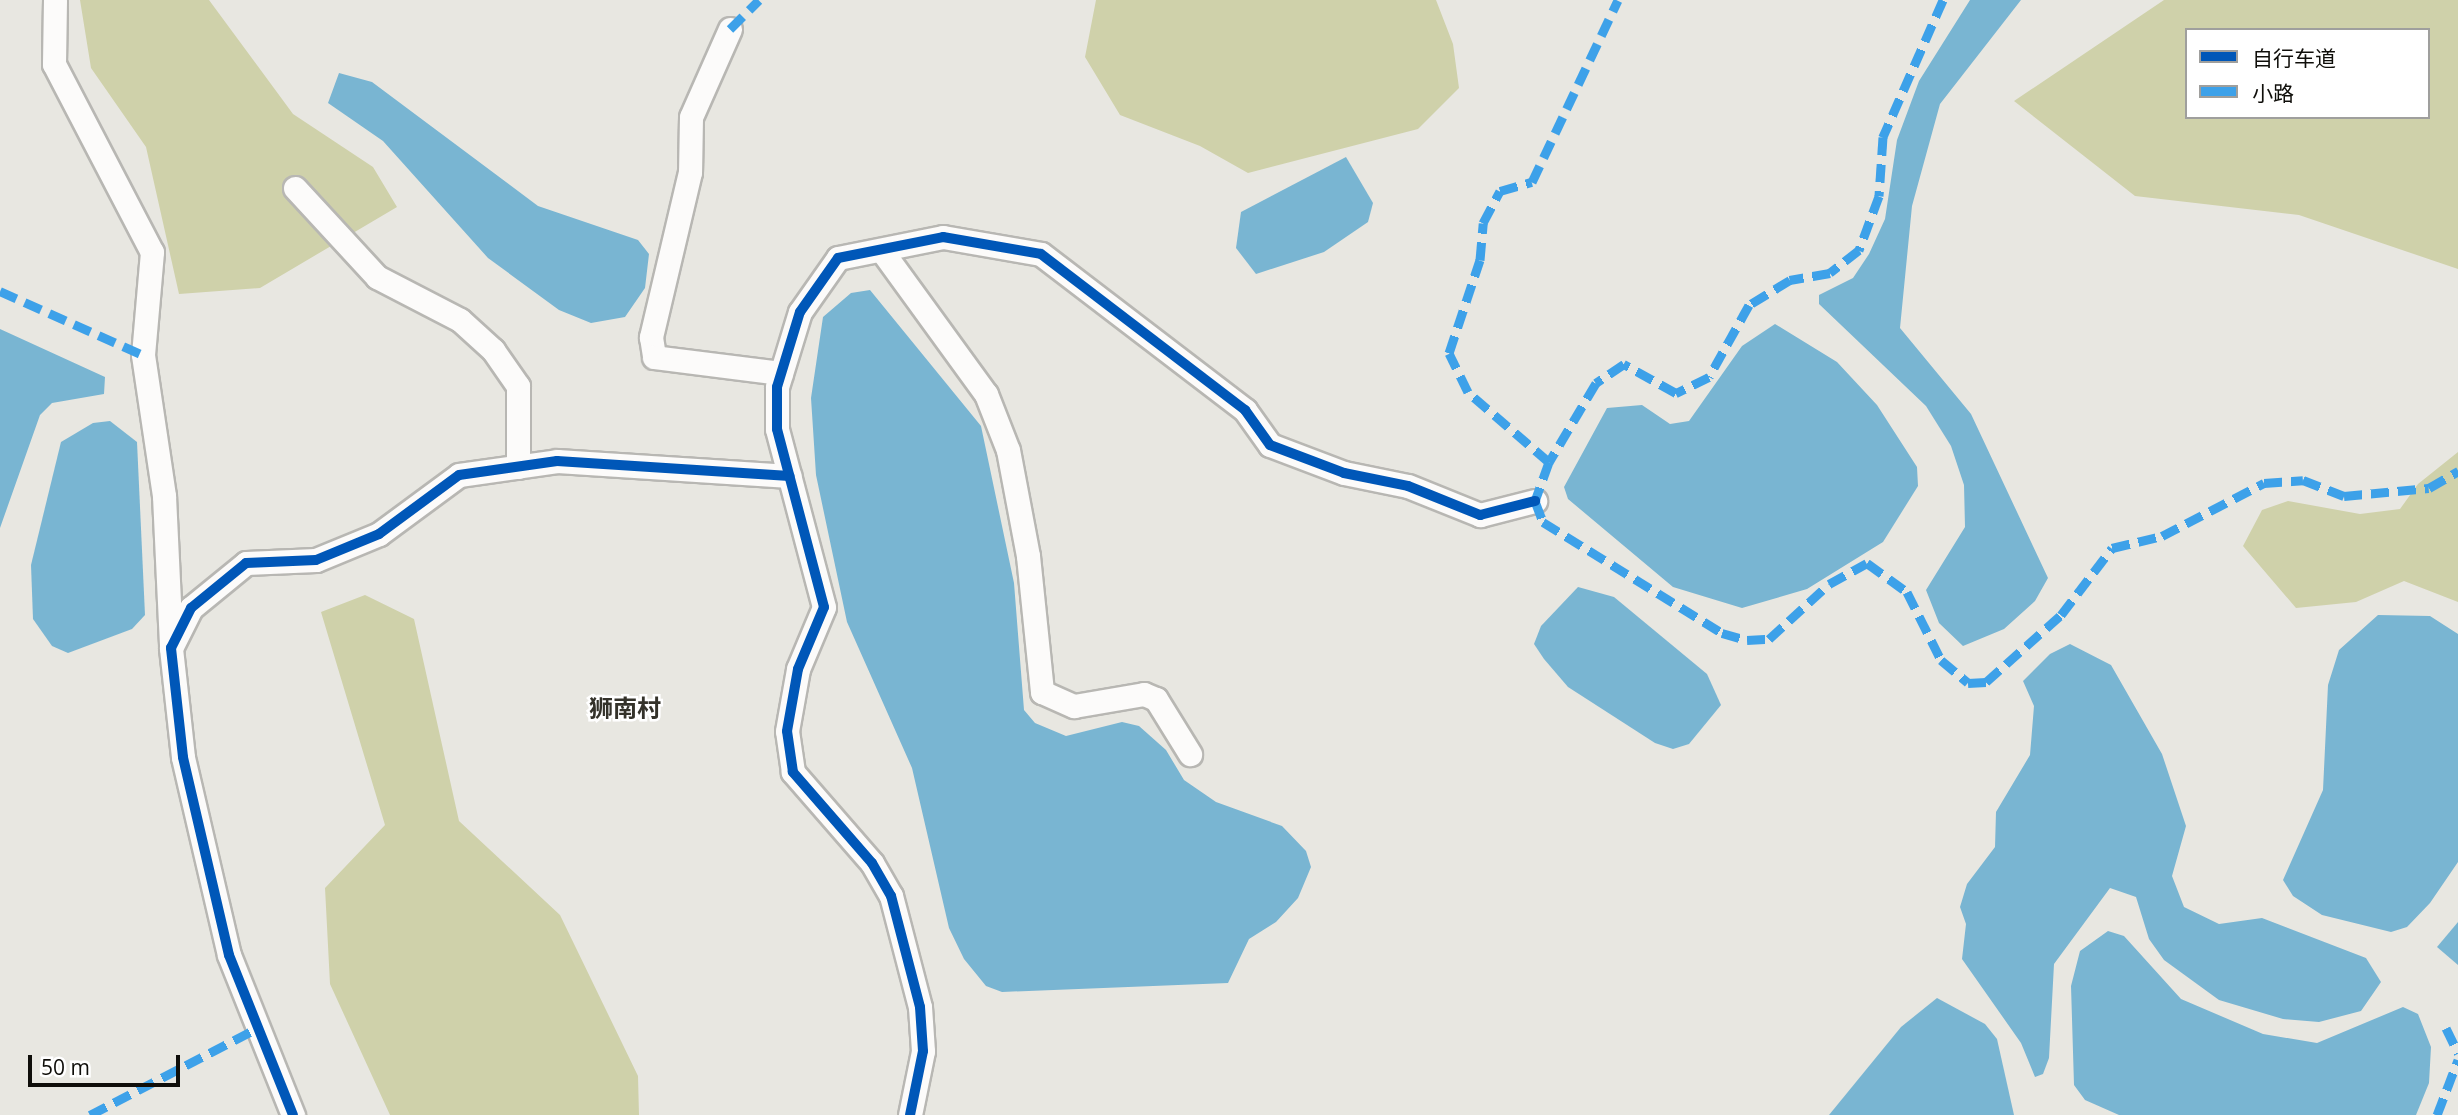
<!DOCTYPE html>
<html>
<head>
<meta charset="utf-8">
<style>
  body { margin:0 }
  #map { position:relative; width:2458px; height:1115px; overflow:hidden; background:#e8e7e1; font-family:"Open Sans","Noto Sans SC",sans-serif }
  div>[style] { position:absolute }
  .green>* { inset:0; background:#cfd1aa }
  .water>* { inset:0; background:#79b5d2 }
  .roads { filter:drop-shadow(2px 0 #b8b7b3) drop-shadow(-2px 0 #b8b7b3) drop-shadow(0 2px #b8b7b3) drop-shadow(0 -2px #b8b7b3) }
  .street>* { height:23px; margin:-11.5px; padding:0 11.5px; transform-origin:11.5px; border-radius:11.5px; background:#fcfbfa }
  .quiet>* { height:9px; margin-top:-4.5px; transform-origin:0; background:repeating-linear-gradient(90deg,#3da1e9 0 18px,transparent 0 27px) }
  .cycleway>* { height:10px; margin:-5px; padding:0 5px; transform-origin:5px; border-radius:5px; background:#0057b8 }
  span { translate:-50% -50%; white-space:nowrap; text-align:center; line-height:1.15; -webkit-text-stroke:5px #fff; paint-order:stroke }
  .quarter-label { font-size:24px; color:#34322a; font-weight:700 }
  .legend { position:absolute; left:2185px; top:28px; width:245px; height:91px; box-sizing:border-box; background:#fff; border:2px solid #9f9f9d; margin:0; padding:9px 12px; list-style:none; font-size:21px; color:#0f0e0a }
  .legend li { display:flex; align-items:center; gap:14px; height:35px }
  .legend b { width:35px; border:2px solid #9f9f9d }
  .scale { position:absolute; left:28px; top:1055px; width:152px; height:32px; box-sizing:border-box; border:4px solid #0f0e0a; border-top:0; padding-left:9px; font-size:21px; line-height:24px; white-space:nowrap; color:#0f0e0a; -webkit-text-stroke:5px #fff; paint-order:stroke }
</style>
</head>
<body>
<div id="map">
  <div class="green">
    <i style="clip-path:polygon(80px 0,209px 0,293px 114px,373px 167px,397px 207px,260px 288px,179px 294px,146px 147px,91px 68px)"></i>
    <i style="clip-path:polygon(1096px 0,1436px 0,1453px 44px,1459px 88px,1418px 129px,1248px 173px,1200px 146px,1120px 115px,1085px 57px)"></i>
    <i style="clip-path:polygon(evenodd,2164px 0,2458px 0,2458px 269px,2299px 215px,2135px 196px,2014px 101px,2164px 0,2187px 30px,2428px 30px,2428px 117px,2187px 117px,2187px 30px)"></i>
    <i style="clip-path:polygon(2458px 452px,2458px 602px,2404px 581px,2356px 602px,2296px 608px,2243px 546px,2262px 510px,2288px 501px,2360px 514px,2400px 509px,2418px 484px)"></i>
    <i style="clip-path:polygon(365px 595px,414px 619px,459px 821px,560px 915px,638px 1076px,639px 1115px,390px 1115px,330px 984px,325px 888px,385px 825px,321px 612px)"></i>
  </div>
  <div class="water">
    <i style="clip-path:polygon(1970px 0,2021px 0,1940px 104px,1912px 206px,1900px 328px,1971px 414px,2048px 578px,2035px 601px,2004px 629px,1963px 646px,1939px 623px,1926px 590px,1965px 527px,1964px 485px,1951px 446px,1926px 406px,1819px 304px,1819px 295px,1853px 278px,1869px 254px,1885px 219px,1897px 140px,1919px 81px)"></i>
    <i style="clip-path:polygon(339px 73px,372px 82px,538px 206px,638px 240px,649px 254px,645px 288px,625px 317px,591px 323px,559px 310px,488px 258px,383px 141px,328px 103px)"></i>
    <i style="clip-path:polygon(1346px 157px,1373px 203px,1368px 222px,1324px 252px,1256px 274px,1236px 248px,1241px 212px)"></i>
    <i style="clip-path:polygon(870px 290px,981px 426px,1014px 583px,1024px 710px,1035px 723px,1066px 736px,1122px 722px,1139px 726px,1166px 750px,1184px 780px,1216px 802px,1282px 826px,1306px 851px,1311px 867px,1298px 898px,1276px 922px,1249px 939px,1228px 983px,1002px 992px,986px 986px,964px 959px,949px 928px,912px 768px,847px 622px,816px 475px,811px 398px,823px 317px,851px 293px)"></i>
    <i style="clip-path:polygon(1775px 324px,1837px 362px,1877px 405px,1917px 467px,1918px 486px,1883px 542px,1807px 589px,1742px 608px,1673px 587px,1568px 499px,1564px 487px,1607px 408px,1642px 405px,1670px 424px,1689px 421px,1742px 346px)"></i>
    <i style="clip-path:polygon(0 329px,105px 377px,104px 394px,52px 403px,40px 415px,0 528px)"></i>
    <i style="clip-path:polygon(110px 421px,137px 442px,145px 615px,132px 629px,68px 653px,52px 646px,33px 619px,31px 565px,61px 442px,93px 423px)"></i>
    <i style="clip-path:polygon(1578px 587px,1614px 597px,1707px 674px,1721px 705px,1689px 744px,1673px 749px,1655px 743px,1568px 687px,1544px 659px,1534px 644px,1541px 626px)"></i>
    <i style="clip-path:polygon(2378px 615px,2430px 616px,2458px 634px,2458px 862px,2430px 903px,2407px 927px,2391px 932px,2322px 915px,2293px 896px,2283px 880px,2323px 790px,2328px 685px,2339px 650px)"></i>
    <i style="clip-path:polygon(2070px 644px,2111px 665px,2162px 754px,2186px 826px,2172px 876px,2184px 907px,2219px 924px,2262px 918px,2366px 958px,2381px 982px,2361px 1011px,2319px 1022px,2283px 1019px,2219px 1000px,2164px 960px,2149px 939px,2136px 897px,2110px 888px,2054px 964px,2049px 1058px,2043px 1074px,2035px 1077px,2021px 1043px,1962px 959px,1966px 924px,1960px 907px,1967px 884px,1995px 847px,1996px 812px,2030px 755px,2034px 706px,2023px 681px,2050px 654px)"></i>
    <i style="clip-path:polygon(2458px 922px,2458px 965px,2437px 947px)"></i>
    <i style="clip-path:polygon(2108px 931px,2124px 936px,2181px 999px,2263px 1034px,2317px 1043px,2403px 1007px,2418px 1014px,2431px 1047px,2429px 1083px,2416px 1115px,2119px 1115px,2085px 1100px,2074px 1085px,2071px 986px,2080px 951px)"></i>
    <i style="clip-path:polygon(1937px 998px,1985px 1024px,1997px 1039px,2014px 1115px,1829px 1115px,1901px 1027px)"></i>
  </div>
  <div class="roads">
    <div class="street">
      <i style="left:55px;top:0;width:64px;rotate:90.9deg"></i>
      <i style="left:54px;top:64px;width:212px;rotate:62.5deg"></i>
      <i style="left:152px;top:252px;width:103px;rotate:95deg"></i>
      <i style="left:143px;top:355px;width:143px;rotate:81.5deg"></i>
      <i style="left:164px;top:496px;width:149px;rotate:87.3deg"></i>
      <i style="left:730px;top:29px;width:96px;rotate:113.9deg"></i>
      <i style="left:691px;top:117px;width:55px;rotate:91deg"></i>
      <i style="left:690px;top:172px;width:170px;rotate:103.3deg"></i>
      <i style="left:651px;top:337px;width:20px;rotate:81deg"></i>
      <i style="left:654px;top:357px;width:128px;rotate:7.2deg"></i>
      <i style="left:295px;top:188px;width:121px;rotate:47.3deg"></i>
      <i style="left:377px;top:277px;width:93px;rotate:27.4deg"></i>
      <i style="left:460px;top:320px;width:45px;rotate:42.3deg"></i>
      <i style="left:493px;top:350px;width:44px;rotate:55.2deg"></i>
      <i style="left:518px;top:386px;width:81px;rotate:90deg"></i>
      <i style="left:882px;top:251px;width:177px;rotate:54deg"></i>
      <i style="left:986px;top:394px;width:60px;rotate:68.6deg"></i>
      <i style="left:1008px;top:450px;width:108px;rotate:79.3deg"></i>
      <i style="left:1028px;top:556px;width:137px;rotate:84.1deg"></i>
      <i style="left:1042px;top:692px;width:35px;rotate:24deg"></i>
      <i style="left:1074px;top:706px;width:71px;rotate:-9.7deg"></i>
      <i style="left:1144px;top:694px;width:13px;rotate:23deg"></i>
      <i style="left:1156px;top:699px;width:65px;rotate:58.3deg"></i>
      <i style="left:293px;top:1115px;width:172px;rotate:-111.8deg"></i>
      <i style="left:229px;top:955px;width:203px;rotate:-103.1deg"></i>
      <i style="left:183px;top:757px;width:110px;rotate:-96.3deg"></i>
      <i style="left:171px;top:648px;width:45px;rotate:-63.4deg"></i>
      <i style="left:191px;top:608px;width:71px;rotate:-39.3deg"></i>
      <i style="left:246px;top:563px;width:70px;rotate:-2.5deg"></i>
      <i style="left:316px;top:560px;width:68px;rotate:-22.4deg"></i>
      <i style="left:379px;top:534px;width:99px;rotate:-36.4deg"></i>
      <i style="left:459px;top:475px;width:99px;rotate:-8.1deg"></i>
      <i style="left:557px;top:461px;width:233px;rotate:3.7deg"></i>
      <i style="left:910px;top:1115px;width:65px;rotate:-78.5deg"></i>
      <i style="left:923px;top:1051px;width:44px;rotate:-93.9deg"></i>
      <i style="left:920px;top:1007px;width:115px;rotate:-104.6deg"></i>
      <i style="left:891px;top:896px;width:38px;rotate:-120deg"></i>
      <i style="left:872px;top:863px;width:121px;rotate:-131deg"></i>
      <i style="left:793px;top:772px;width:41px;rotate:-98.3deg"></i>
      <i style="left:787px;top:731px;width:63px;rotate:-79.9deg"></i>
      <i style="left:798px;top:669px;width:67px;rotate:-67.2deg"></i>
      <i style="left:824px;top:607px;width:184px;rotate:-104.8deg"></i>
      <i style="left:777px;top:429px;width:42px;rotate:-90deg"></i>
      <i style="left:777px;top:387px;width:78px;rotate:-73deg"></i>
      <i style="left:800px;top:312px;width:66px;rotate:-54.9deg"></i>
      <i style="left:838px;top:258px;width:107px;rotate:-11.3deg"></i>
      <i style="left:943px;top:237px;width:99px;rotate:9.8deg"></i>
      <i style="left:1041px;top:254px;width:257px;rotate:37.4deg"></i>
      <i style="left:1245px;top:410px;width:43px;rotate:54.5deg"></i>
      <i style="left:1270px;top:445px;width:79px;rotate:20.7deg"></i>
      <i style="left:1344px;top:473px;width:65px;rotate:11.5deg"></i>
      <i style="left:1408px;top:486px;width:78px;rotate:21.9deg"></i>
      <i style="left:1480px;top:515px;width:57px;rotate:-14.3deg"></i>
    </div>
  </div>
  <div class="quiet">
    <i style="left:1943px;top:0;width:150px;rotate:113.7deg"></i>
    <i style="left:1883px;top:137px;width:59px;rotate:93.9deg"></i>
    <i style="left:1879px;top:196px;width:58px;rotate:110.3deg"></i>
    <i style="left:1859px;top:250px;width:37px;rotate:142deg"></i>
    <i style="left:1830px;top:273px;width:41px;rotate:170.1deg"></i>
    <i style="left:1790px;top:280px;width:48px;rotate:148.6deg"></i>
    <i style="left:1749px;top:305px;width:82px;rotate:119.1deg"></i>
    <i style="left:1709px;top:377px;width:37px;rotate:154deg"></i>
    <i style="left:1676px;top:393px;width:60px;rotate:-150.9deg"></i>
    <i style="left:1624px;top:364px;width:34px;rotate:146deg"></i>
    <i style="left:1596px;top:383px;width:92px;rotate:120.7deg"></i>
    <i style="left:1549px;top:462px;width:41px;rotate:109.7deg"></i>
    <i style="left:1535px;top:501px;width:22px;rotate:69deg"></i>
    <i style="left:1543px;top:522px;width:211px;rotate:31.8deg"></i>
    <i style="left:1722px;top:633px;width:26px;rotate:16deg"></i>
    <i style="left:1747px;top:640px;width:22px;rotate:-3deg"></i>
    <i style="left:1769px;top:639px;width:81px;rotate:-42.5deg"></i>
    <i style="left:1829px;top:584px;width:43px;rotate:-28.9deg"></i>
    <i style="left:1867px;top:563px;width:49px;rotate:35.9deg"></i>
    <i style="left:1907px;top:592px;width:76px;rotate:63.4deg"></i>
    <i style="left:1941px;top:660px;width:35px;rotate:40deg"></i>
    <i style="left:1968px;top:683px;width:18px;rotate:-3deg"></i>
    <i style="left:1986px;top:682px;width:101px;rotate:-41.8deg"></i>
    <i style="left:2061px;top:615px;width:84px;rotate:-52.7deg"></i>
    <i style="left:2112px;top:548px;width:51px;rotate:-13.5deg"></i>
    <i style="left:2162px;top:536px;width:115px;rotate:-27.5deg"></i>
    <i style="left:2264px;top:483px;width:39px;rotate:-4deg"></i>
    <i style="left:2303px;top:480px;width:44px;rotate:21.3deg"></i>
    <i style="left:2344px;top:496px;width:85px;rotate:-5.4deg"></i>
    <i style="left:2429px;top:488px;width:34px;rotate:-30deg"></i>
    <i style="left:730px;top:29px;width:41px;rotate:-45deg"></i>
    <i style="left:0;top:291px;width:157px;rotate:24.1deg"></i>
    <i style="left:1549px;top:462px;width:107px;rotate:-139.2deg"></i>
    <i style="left:1468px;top:392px;width:43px;rotate:-116deg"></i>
    <i style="left:1449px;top:353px;width:98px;rotate:-71.6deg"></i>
    <i style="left:1480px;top:260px;width:37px;rotate:-85deg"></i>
    <i style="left:1483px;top:223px;width:36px;rotate:-62deg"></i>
    <i style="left:1500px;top:191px;width:33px;rotate:-16deg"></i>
    <i style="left:1532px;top:182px;width:201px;rotate:-64.7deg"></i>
    <i style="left:2446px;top:1028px;width:28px;rotate:64deg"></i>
    <i style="left:90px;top:1115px;width:191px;rotate:-27.4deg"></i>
    <i style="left:2437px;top:1115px;width:59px;rotate:-69.1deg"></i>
  </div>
  <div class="cycleway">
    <i style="left:293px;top:1115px;width:172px;rotate:-111.8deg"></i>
    <i style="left:229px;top:955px;width:203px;rotate:-103.1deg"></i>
    <i style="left:183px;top:757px;width:110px;rotate:-96.3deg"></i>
    <i style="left:171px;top:648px;width:45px;rotate:-63.4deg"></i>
    <i style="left:191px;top:608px;width:71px;rotate:-39.3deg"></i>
    <i style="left:246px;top:563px;width:70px;rotate:-2.5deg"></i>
    <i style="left:316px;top:560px;width:68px;rotate:-22.4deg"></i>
    <i style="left:379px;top:534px;width:99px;rotate:-36.4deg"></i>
    <i style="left:459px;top:475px;width:99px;rotate:-8.1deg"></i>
    <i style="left:557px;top:461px;width:233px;rotate:3.7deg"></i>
    <i style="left:910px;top:1115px;width:65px;rotate:-78.5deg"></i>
    <i style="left:923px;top:1051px;width:44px;rotate:-93.9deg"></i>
    <i style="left:920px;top:1007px;width:115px;rotate:-104.6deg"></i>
    <i style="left:891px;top:896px;width:38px;rotate:-120deg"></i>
    <i style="left:872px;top:863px;width:121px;rotate:-131deg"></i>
    <i style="left:793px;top:772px;width:41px;rotate:-98.3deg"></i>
    <i style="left:787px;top:731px;width:63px;rotate:-79.9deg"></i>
    <i style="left:798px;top:669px;width:67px;rotate:-67.2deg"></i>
    <i style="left:824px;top:607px;width:184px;rotate:-104.8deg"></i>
    <i style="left:777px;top:429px;width:42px;rotate:-90deg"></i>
    <i style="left:777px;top:387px;width:78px;rotate:-73deg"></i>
    <i style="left:800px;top:312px;width:66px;rotate:-54.9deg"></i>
    <i style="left:838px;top:258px;width:107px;rotate:-11.3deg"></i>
    <i style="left:943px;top:237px;width:99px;rotate:9.8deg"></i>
    <i style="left:1041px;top:254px;width:257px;rotate:37.4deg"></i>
    <i style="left:1245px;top:410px;width:43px;rotate:54.5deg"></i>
    <i style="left:1270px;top:445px;width:79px;rotate:20.7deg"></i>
    <i style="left:1344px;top:473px;width:65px;rotate:11.5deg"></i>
    <i style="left:1408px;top:486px;width:78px;rotate:21.9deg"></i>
    <i style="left:1480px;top:515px;width:57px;rotate:-14.3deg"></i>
  </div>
  <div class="quarter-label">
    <span style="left:625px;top:708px">狮南村</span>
  </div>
  <ul class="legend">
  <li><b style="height:9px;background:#0057b8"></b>自行车道</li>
  <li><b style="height:9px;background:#3da1e9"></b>小路</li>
  </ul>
  <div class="scale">50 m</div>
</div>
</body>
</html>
